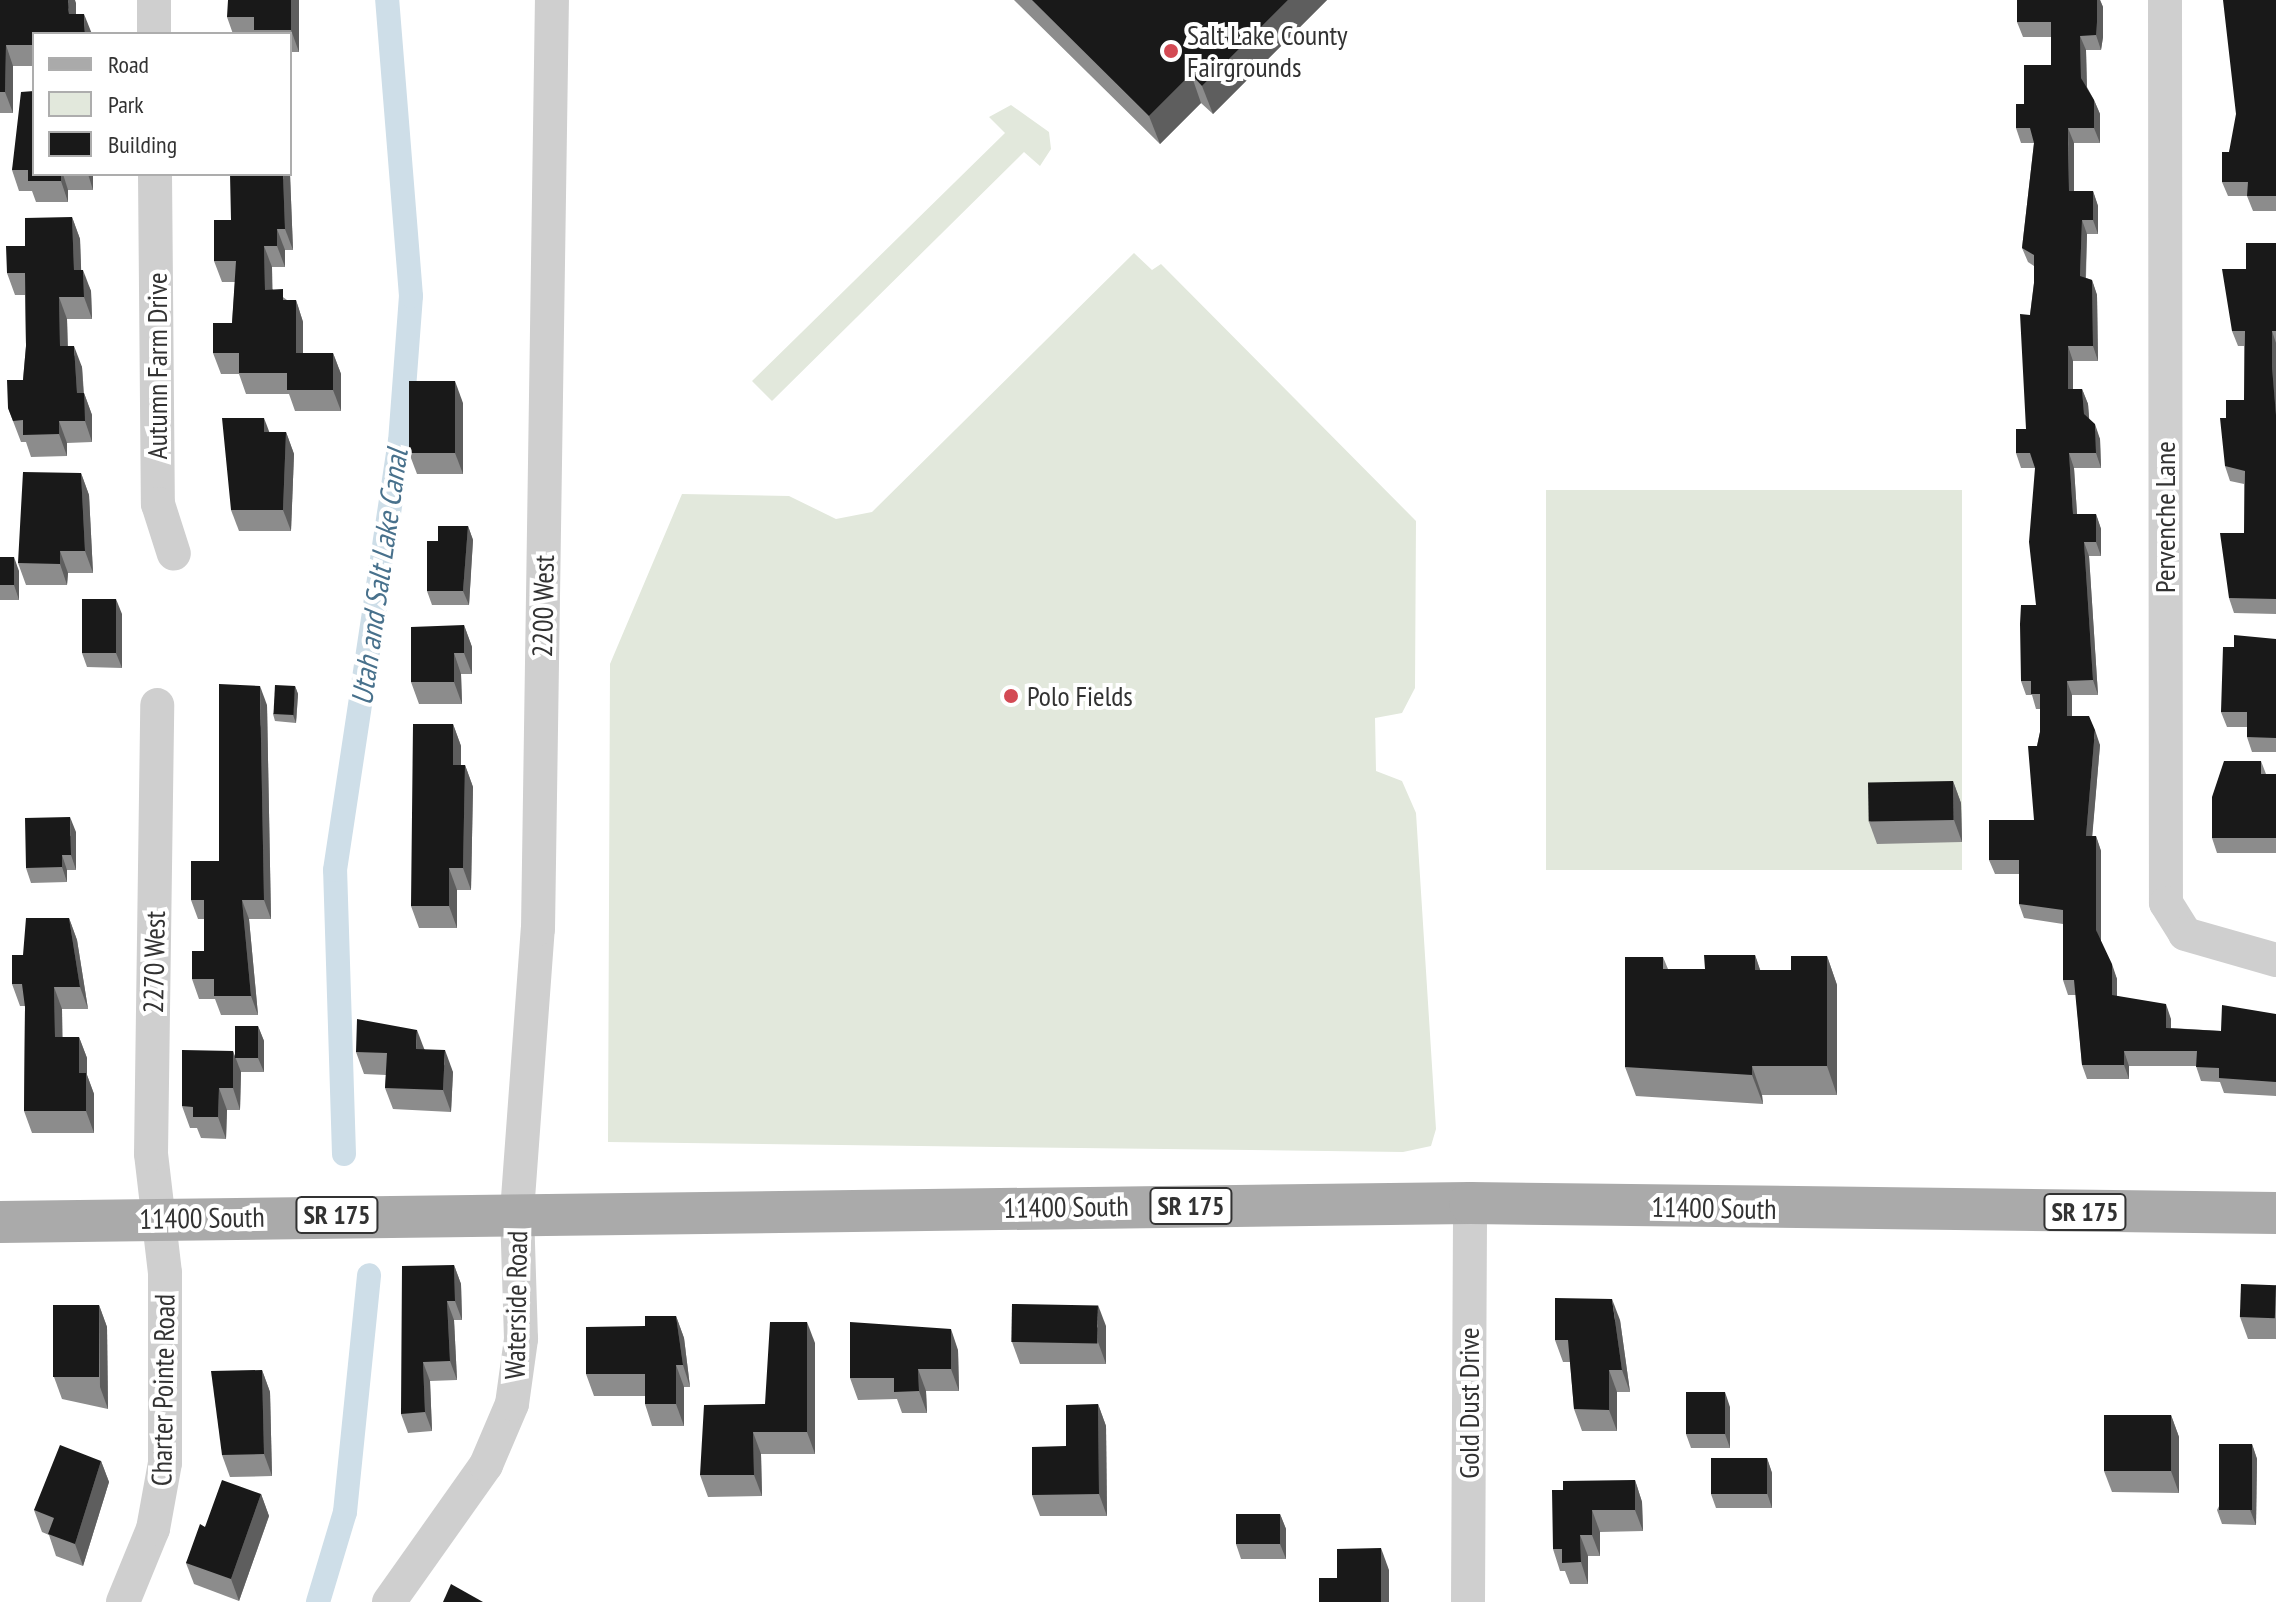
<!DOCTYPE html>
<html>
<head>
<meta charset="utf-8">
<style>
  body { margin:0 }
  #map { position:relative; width:2276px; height:1602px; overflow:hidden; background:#fff; font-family:"PT Sans Narrow",sans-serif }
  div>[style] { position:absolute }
  .green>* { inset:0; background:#e2e8dc; transform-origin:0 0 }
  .canal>* { height:24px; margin:-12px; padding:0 12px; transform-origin:12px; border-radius:12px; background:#cedee8 }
  .minor>* { height:34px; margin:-17px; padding:0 17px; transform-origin:17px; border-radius:17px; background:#cfcfcf }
  .major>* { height:42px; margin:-21px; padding:0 21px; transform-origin:21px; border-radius:21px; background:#aaa }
  .wall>* { inset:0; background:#8c8c8c }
  .shaded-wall>* { inset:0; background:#5e5e5e }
  .building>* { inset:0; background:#191919; transform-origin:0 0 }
  .dots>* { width:22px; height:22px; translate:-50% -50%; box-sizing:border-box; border:4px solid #fff; border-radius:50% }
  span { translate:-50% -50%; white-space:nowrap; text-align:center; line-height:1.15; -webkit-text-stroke:8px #fff; paint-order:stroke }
  .shield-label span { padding:2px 6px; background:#fff; border:2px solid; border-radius:6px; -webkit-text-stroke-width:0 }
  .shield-label { font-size:26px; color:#323232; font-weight:700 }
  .poi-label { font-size:28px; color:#323232 }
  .left { translate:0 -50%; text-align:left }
  .street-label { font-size:28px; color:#323232 }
  .water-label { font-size:30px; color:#48718c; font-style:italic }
  .legend { position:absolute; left:32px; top:32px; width:260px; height:144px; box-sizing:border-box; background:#fff; border:2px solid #adadad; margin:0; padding:10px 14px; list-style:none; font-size:24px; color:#323232 }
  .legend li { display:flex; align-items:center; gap:16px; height:40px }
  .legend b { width:40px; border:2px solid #adadad }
</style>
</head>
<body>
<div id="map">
  <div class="green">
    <i style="clip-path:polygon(1011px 105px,1049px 132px,1051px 149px,1040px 166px,1024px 152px,772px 401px,752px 381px,1005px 133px,989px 117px)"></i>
    <i style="clip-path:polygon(1134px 253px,1152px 270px,1161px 264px,1416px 521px,1415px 688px,1402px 713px,1375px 718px,1376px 771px,1402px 781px,1416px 813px,1436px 1129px,1431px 1146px,1403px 1152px,608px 1142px,610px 664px,682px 494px,789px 496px,836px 519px,872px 512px)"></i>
    <i style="left:1546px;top:490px;width:416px;height:380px"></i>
  </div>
  <div class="canal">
    <i style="left:344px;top:1154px;width:284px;rotate:-91.8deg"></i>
    <i style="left:335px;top:870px;width:433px;rotate:-81.4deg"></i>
    <i style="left:400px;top:442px;width:146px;rotate:-85.7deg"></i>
    <i style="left:411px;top:296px;width:297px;rotate:-94.6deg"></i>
    <i style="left:318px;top:1602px;width:94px;rotate:-73.3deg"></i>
    <i style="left:345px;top:1512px;width:238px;rotate:-84.2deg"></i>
  </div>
  <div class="minor">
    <i style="left:154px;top:0;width:34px;rotate:90deg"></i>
    <i style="left:2165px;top:0;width:903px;rotate:89.94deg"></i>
    <i style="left:2166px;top:903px;width:36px;rotate:58deg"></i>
    <i style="left:2185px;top:934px;width:95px;rotate:15.9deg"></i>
    <i style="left:155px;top:174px;width:330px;rotate:89.5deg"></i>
    <i style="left:158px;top:504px;width:52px;rotate:72.3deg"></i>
    <i style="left:123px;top:1602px;width:79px;rotate:-67.7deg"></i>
    <i style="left:153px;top:1529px;width:67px;rotate:-79.7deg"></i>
    <i style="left:165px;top:1463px;width:190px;rotate:-90deg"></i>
    <i style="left:165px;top:1273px;width:120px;rotate:-96.7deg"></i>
    <i style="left:151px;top:1154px;width:449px;rotate:-89.2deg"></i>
    <i style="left:389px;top:1602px;width:168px;rotate:-54.7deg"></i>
    <i style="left:486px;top:1465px;width:66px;rotate:-66.9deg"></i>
    <i style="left:512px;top:1404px;width:66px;rotate:-82.1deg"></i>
    <i style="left:521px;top:1339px;width:127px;rotate:-91.8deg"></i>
    <i style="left:517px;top:1212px;width:284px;rotate:-85.8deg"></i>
    <i style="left:538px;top:929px;width:929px;rotate:-89.14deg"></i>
    <i style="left:1468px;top:1602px;width:399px;rotate:-89.7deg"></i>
  </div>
  <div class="major">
    <i style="left:0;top:1222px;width:1470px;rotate:-0.74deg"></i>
    <i style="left:1470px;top:1203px;width:806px;rotate:0.71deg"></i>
  </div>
  <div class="wall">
    <i style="clip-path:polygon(0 0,76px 3px,34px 34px,34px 66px,13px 66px,13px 113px,0 113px)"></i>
    <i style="clip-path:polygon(299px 0,299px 52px,290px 52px,290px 34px,233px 34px,227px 17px)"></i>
    <i style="clip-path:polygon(1014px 0,1327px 0,1213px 114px,1201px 103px,1160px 144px)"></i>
    <i style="clip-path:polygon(2017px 0,2100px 0,2103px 7px,2103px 37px,2101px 50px,2086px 50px,2087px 87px,2094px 100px,2100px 114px,2100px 143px,2074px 143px,2073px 158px,2074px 191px,2093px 191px,2098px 206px,2098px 234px,2087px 234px,2086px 278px,2092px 280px,2097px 295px,2098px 361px,2073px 361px,2073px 389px,2082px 389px,2088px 404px,2089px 419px,2100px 439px,2101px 468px,2074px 468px,2077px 514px,2096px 514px,2101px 529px,2101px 556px,2089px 556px,2098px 695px,2072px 695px,2072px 716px,2100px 745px,2092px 836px,2096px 836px,2101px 851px,2101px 942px,2117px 979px,2117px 996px,2171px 1019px,2171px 1028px,2221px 1031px,2276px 1014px,2276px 1096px,2224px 1093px,2220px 1082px,2201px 1081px,2196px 1066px,2129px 1066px,2129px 1079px,2087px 1079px,2082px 1065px,2076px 995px,2068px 995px,2063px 980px,2063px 924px,2024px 918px,2019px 904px,2019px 874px,1995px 874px,1989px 860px,2034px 820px,2037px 746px,2040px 732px,2040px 709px,2036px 709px,2032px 695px,2026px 695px,2021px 681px,2036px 605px,2035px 468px,2021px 468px,2016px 453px,2026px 429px,2030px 315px,2034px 283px,2034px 266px,2028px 262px,2022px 248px,2034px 143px,2021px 143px,2016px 128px,2024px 104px,2051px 65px,2051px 37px,2023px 37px,2017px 22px)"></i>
    <i style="clip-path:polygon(2276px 0,2276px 211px,2253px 211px,2247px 196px,2228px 196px,2222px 182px,2229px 152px)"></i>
    <i style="clip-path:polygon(34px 91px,34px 174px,93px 174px,93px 190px,68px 190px,68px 202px,36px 202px,32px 191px,19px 191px,12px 170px)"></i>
    <i style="clip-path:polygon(290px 174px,293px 250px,285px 250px,285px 267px,272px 267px,272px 289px,287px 300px,296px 300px,303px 322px,303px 353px,333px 353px,341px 374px,341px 411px,295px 411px,289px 394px,246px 394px,239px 374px,221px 374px,213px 353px,232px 323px,235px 282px,222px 282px,214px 261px,231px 220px)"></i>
    <i style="clip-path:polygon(72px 217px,80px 239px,81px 270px,91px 291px,92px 319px,67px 319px,68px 346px,82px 367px,84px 393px,92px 415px,92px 442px,67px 443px,67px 456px,31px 457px,26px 442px,21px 442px,8px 408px,23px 380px,26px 346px,25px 295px,15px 295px,7px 273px,25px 246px)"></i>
    <i style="clip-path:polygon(2276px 243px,2276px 614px,2234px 613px,2229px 598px,2244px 533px,2244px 484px,2230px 481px,2225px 466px,2226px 418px,2244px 400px,2244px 346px,2238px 346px,2232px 331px,2246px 269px)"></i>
    <i style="clip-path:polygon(463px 403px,463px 474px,417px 474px,409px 453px)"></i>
    <i style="clip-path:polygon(269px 432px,286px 432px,294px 454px,291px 531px,239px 531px,231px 510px)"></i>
    <i style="clip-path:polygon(81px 473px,89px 495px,93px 573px,68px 573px,67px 585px,26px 585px,18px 563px)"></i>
    <i style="clip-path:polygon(468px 526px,473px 540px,469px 605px,432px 605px,427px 591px,438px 541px)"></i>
    <i style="clip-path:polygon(0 557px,19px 571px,19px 600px,0 600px)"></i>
    <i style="clip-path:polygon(122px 614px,122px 668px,87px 667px,82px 653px)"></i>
    <i style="clip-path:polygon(464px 625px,472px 647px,472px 674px,461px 674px,462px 704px,419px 704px,411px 682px)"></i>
    <i style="clip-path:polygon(2276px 639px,2276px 752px,2252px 752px,2247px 737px,2247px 727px,2227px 727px,2221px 712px,2234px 647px)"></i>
    <i style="clip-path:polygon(295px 686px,298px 694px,296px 723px,275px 721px,273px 714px)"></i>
    <i style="clip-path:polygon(267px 705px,271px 919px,249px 919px,258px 1015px,221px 1015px,215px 999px,199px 999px,192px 979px,204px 951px,204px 919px,198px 919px,191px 900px,219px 861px)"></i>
    <i style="clip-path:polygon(453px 724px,461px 746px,461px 765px,465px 765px,473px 787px,471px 890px,457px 890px,457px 928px,419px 928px,411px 906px)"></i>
    <i style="clip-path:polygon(2261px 761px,2266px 774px,2276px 774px,2276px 853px,2217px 853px,2212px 838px)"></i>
    <i style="clip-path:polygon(1953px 781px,1961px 803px,1962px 842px,1877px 844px,1869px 822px)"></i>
    <i style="clip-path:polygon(76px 832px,76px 870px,67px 870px,67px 882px,31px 883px,26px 868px)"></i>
    <i style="clip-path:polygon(69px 918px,77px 940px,88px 1009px,62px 1009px,62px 1037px,79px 1037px,87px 1058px,87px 1075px,94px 1094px,94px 1133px,32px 1133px,24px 1111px,25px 1006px,20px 1006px,12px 984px,23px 955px)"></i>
    <i style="clip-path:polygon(1755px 955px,1760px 970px,1791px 970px,1827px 956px,1837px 985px,1837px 1095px,1762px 1095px,1763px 1104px,1636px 1096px,1625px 1067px,1663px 957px,1668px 969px,1705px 969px)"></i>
    <i style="clip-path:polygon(258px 1026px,264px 1041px,264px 1072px,241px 1072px,240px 1110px,227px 1110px,226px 1139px,201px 1138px,197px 1128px,190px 1128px,182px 1106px,233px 1051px,235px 1058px)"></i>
    <i style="clip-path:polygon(424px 1049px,453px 1072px,451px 1112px,393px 1109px,385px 1088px,386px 1075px,364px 1074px,356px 1052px)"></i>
    <i style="clip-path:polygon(454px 1265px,461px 1284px,462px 1320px,454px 1320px,457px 1380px,430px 1381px,432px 1431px,408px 1433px,401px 1414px)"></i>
    <i style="clip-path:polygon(2276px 1285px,2276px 1339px,2248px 1339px,2240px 1317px)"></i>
    <i style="clip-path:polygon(99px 1305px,107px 1327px,108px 1409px,62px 1399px,54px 1377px)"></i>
    <i style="clip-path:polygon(676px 1316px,684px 1338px,690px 1387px,684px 1387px,684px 1426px,652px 1426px,645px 1404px,645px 1396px,594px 1396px,586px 1374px,645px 1326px)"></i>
    <i style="clip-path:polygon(1620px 1320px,1630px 1392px,1617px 1392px,1617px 1431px,1582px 1431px,1574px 1409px,1570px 1362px,1563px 1362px,1555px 1340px)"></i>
    <i style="clip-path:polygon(1106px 1326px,1106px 1364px,1020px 1364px,1012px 1342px)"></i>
    <i style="clip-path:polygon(815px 1343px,815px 1454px,761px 1454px,762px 1496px,708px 1497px,700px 1475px,765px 1404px)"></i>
    <i style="clip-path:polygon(958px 1350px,959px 1391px,926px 1391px,927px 1413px,902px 1413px,897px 1399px,858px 1400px,850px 1378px)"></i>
    <i style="clip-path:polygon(262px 1370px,270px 1392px,272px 1476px,230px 1477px,222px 1455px)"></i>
    <i style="clip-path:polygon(1098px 1404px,1106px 1426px,1107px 1516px,1040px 1516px,1032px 1495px,1066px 1446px)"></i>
    <i style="clip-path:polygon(1730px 1407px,1730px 1448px,1691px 1448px,1686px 1434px)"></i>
    <i style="clip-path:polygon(2171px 1415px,2179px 1437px,2179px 1493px,2112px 1492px,2104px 1471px)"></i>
    <i style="clip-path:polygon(2252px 1444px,2257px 1459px,2256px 1525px,2222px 1524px,2217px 1510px)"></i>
    <i style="clip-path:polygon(1767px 1458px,1772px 1473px,1772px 1508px,1716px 1508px,1711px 1494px)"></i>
    <i style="clip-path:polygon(101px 1461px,109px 1482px,83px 1566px,56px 1556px,49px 1535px,42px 1532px,34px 1510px)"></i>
    <i style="clip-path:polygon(1635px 1480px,1642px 1502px,1643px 1531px,1600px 1532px,1600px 1556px,1588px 1556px,1588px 1584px,1570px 1584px,1565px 1571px,1560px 1571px,1553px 1549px,1563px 1490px)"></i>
    <i style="clip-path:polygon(261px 1494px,269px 1516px,239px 1601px,194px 1584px,186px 1563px,205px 1527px)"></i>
    <i style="clip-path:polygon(1280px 1514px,1286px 1529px,1286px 1559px,1241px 1559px,1236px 1544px)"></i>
  </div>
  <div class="shaded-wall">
    <i style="clip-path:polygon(68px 0,75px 0,76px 3px,76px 34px,69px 14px)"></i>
    <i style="clip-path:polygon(291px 0,299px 0,299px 52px,291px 30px)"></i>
    <i style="clip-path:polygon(1288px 0,1327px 0,1213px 114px,1202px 86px)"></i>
    <i style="clip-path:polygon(2097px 0,2100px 0,2103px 7px,2103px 37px,2101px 50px,2096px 35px)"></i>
    <i style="clip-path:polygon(84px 14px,92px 34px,85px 34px)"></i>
    <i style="clip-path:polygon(2080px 36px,2086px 50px,2087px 93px,2081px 78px)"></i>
    <i style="clip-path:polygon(6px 45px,13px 66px,13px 113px,5px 92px)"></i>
    <i style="clip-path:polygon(1191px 74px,1201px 103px,1160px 144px,1149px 116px)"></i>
    <i style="clip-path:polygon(2094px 100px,2100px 114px,2100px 143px,2094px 128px)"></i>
    <i style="clip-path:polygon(2068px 128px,2074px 143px,2074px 206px,2069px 191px)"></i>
    <i style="clip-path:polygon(61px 174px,63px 174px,68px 190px,68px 202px,61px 181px)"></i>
    <i style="clip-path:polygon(88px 174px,93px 174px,93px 190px)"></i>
    <i style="clip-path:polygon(283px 174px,290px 174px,293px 250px,285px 229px)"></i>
    <i style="clip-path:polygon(2093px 191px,2098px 206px,2098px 234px,2093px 220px)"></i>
    <i style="clip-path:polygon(72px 217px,80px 239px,82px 292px,74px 270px)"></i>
    <i style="clip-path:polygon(2082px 220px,2087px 234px,2085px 291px,2080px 276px)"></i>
    <i style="clip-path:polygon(277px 229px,285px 250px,285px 267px,277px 246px)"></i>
    <i style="clip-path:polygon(264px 246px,272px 267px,273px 311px,265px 290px)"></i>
    <i style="clip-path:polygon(83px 270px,91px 291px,92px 319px,84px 297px)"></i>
    <i style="clip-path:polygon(2092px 280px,2097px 295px,2098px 361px,2093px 346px)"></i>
    <i style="clip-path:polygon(59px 297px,67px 319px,68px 367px,60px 346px)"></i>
    <i style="clip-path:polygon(296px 300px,303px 322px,303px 374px,296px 353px)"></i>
    <i style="clip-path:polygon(2272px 331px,2276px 343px,2276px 417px,2272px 367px)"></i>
    <i style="clip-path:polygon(74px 346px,82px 367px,84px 403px,84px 393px,92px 415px,92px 442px,85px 421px,77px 393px)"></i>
    <i style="clip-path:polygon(2068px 346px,2073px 361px,2073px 404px,2068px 389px)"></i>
    <i style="clip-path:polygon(333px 353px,341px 374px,341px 411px,333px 390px)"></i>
    <i style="clip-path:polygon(455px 381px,463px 403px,463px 474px,455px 453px)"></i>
    <i style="clip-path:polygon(2082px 389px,2088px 404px,2090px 429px,2084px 414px)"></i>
    <i style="clip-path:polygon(264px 418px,272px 439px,264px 432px)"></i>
    <i style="clip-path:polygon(59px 421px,67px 443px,67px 456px,59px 434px)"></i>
    <i style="clip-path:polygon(2095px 424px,2100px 439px,2101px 468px,2096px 453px)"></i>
    <i style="clip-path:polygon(286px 432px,294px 454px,291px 531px,283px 510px)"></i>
    <i style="clip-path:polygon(2069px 453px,2074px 468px,2078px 529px,2073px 514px)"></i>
    <i style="clip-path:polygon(81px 473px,89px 495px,93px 573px,85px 551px)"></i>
    <i style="clip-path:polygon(2096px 514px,2101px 529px,2101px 556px,2096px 542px)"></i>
    <i style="clip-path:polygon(468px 526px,473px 540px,469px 605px,463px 591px)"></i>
    <i style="clip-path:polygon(2084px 542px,2089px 556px,2098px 695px,2093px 680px)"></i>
    <i style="clip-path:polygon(60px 551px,68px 573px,67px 585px,60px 564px)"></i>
    <i style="clip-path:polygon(14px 557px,19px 571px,19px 600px,14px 585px)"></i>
    <i style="clip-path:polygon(116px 599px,122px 614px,122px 668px,116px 653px)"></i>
    <i style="clip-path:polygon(464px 625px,472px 647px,472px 674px,464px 653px)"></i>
    <i style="clip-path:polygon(454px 653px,461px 674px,462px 704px,454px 682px)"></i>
    <i style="clip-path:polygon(2067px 681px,2072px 695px,2072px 731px,2067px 716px)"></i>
    <i style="clip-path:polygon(260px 686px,267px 705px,271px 919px,264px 900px)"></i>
    <i style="clip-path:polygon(295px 686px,298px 694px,296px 723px,293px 715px)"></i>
    <i style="clip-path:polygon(453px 724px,461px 746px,461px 787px,453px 765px)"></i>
    <i style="clip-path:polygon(2095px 730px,2100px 745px,2091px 851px,2086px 836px)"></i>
    <i style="clip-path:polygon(465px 765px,473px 787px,471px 890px,463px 868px)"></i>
    <i style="clip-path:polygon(1953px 781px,1961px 803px,1962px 842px,1954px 820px)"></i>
    <i style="clip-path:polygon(70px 817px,76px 832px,76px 870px,71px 855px)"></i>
    <i style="clip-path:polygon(2096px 836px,2101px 851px,2101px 945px,2096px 930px)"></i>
    <i style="clip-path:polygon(62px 855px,67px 870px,67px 882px,62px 867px)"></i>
    <i style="clip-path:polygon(449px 868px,457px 890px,457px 928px,449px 906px)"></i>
    <i style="clip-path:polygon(242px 900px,249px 919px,258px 1015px,251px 996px)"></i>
    <i style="clip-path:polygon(69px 918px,77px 940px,88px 1009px,80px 987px)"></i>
    <i style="clip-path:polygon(1755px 955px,1765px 984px,1755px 970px)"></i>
    <i style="clip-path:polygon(1827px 956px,1837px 985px,1837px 1095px,1827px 1066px)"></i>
    <i style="clip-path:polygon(2112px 964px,2117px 979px,2117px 1009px,2112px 995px)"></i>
    <i style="clip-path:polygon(54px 987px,62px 1009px,63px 1058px,55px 1037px)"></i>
    <i style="clip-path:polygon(2166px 1004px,2171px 1019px,2171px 1043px,2166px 1028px)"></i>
    <i style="clip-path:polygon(258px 1026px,264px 1041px,264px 1072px,258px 1058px)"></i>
    <i style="clip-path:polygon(417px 1030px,425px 1051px,416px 1049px)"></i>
    <i style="clip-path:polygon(79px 1037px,87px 1058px,87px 1075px,94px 1094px,94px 1133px,86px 1111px,79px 1073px)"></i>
    <i style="clip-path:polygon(445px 1050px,453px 1072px,451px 1112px,443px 1090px)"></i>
    <i style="clip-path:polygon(233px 1051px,241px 1072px,240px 1110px,233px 1088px)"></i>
    <i style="clip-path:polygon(2124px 1051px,2129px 1066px,2129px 1079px,2124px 1065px)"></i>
    <i style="clip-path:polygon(1752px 1066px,1762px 1095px,1763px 1104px,1752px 1075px)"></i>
    <i style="clip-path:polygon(219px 1088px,227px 1110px,226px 1139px,218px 1117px)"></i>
    <i style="clip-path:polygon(454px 1265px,461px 1284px,462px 1320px,455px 1301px)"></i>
    <i style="clip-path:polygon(1612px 1299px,1620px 1320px,1630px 1392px,1622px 1370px)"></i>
    <i style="clip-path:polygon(447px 1301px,454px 1320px,457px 1380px,450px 1361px)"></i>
    <i style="clip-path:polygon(99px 1305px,107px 1327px,108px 1409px,100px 1387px)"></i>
    <i style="clip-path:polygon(1098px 1305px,1106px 1326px,1106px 1364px,1098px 1342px)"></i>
    <i style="clip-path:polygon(676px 1316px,684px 1338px,690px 1387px,683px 1365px)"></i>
    <i style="clip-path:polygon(807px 1322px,815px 1343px,815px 1454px,807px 1432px)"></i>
    <i style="clip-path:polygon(951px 1329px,958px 1350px,959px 1391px,951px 1369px)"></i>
    <i style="clip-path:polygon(423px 1362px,430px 1381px,432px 1431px,425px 1412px)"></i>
    <i style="clip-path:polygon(676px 1365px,684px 1387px,684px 1426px,676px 1404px)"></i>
    <i style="clip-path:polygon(918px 1369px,926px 1391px,927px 1413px,919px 1391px)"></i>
    <i style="clip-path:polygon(262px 1370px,270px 1392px,272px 1476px,264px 1454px)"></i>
    <i style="clip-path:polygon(1609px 1370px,1617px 1392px,1617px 1431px,1609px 1410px)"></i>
    <i style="clip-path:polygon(1725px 1392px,1730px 1407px,1730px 1448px,1725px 1434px)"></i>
    <i style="clip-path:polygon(1098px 1404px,1106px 1426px,1107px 1516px,1099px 1494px)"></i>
    <i style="clip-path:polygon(2171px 1415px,2179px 1437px,2179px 1493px,2171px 1471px)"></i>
    <i style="clip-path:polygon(753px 1432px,761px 1454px,762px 1496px,754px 1475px)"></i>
    <i style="clip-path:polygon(2252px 1444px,2257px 1459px,2256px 1525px,2250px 1510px)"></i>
    <i style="clip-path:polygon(1767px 1458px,1772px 1473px,1772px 1508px,1767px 1493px)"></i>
    <i style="clip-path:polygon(101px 1461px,109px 1482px,83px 1566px,75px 1544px)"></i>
    <i style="clip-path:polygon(1635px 1480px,1642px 1502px,1643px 1531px,1635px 1510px)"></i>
    <i style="clip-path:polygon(261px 1494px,269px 1516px,239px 1601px,231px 1579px)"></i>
    <i style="clip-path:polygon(1592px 1510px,1600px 1532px,1600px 1556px,1592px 1535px)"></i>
    <i style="clip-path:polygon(1280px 1514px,1286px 1529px,1286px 1559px,1280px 1544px)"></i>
    <i style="clip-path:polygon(1580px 1535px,1588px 1556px,1588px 1584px,1581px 1562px)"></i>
    <i style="clip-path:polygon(1381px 1548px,1389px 1570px,1389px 1602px,1381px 1602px)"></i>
  </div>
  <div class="building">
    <i style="clip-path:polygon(0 0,68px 0,69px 14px,84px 14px,85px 34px,34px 34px,34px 45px,6px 45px,5px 92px,0 92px)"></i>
    <i style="clip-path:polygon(228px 0,291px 0,291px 30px,254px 30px,254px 17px,227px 17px)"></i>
    <i style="clip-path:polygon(1032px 0,1288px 0,1202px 86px,1191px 74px,1149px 116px)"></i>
    <i style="clip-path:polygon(2017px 0,2097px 0,2097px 22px,2096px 35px,2080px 36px,2081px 78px,2094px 100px,2094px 128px,2068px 128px,2068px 143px,2069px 191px,2093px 191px,2093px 220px,2082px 220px,2080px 276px,2092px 280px,2093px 346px,2068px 346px,2068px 389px,2082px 389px,2084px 414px,2095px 424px,2096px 453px,2069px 453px,2073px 514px,2096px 514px,2096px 542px,2084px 542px,2093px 680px,2067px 681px,2067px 716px,2089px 716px,2095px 730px,2086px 836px,2096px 836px,2096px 930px,2112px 964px,2112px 995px,2166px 1004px,2166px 1028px,2221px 1031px,2222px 1005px,2276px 1014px,2276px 1082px,2219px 1078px,2219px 1068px,2196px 1067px,2197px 1051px,2124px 1051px,2124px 1065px,2082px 1065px,2074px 980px,2063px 980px,2063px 910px,2019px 904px,2019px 860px,1989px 860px,1989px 820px,2034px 820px,2028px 746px,2037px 746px,2040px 732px,2040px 694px,2031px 694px,2031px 681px,2021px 681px,2020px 624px,2021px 605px,2036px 605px,2029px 542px,2035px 468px,2030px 453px,2016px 453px,2016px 429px,2026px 429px,2020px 314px,2030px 315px,2034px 283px,2034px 255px,2022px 248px,2034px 143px,2030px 128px,2016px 128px,2016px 104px,2024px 104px,2024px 65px,2051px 65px,2051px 22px,2017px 22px)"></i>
    <i style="clip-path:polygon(2223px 0,2276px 0,2276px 196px,2247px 196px,2248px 182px,2222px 182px,2222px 152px,2229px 152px,2236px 114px)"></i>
    <i style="clip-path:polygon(34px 91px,34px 174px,61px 174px,61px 181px,28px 181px,28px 170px,12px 170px,21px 92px)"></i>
    <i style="clip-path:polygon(230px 174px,283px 174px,285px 229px,277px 229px,277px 246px,264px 246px,265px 290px,283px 289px,283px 300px,296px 300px,296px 353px,333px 353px,333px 390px,287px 390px,287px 373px,239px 373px,239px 353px,213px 353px,213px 323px,232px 323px,236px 261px,214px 261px,214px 220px,231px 220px)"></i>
    <i style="clip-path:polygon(72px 217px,74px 270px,83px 270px,84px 297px,59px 297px,60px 346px,74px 346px,77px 393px,84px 393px,85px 421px,59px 421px,59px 434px,23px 435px,23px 420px,13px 421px,8px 408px,7px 380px,23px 380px,26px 346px,25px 273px,7px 273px,6px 246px,25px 246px,25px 218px)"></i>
    <i style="clip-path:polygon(2246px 243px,2276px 243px,2276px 331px,2272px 331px,2272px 367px,2276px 415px,2276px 599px,2229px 598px,2220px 533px,2244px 533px,2245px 471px,2225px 466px,2220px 418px,2226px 418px,2226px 400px,2244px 400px,2245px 331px,2232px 331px,2222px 269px,2246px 269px)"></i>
    <i style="left:409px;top:381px;width:46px;height:72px"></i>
    <i style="clip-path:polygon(222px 418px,264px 418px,264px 432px,286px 432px,283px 510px,231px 510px)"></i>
    <i style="clip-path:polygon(23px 472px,81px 473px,85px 551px,60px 551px,60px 564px,18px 563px)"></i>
    <i style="clip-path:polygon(438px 526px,468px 526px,463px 591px,427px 591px,427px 541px,438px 541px)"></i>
    <i style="left:0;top:557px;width:14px;height:28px"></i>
    <i style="left:82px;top:599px;width:34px;height:54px"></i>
    <i style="clip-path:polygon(464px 625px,464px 653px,454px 653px,454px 682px,411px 682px,411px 627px)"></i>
    <i style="clip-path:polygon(2234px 635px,2276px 639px,2276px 738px,2247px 737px,2247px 712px,2221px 712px,2223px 647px,2234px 647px)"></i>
    <i style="clip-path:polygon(219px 684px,260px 686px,264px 900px,242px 900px,251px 996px,214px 996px,214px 979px,192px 979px,192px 951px,204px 951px,204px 900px,191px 900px,191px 861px,219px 861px)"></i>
    <i style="left:275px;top:685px;width:20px;height:29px;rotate:3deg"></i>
    <i style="clip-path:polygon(413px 724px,453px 724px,453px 765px,465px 765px,463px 868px,449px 868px,449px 906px,411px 906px)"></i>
    <i style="clip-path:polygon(2224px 761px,2261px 761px,2261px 774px,2276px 774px,2276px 838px,2212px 838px,2212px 797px)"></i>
    <i style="left:1953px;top:781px;width:39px;height:85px;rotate:89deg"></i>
    <i style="clip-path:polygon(70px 817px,71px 855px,62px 855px,62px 867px,26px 868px,25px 818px)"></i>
    <i style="clip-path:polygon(26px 918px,69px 918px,80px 987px,54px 987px,55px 1037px,79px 1037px,79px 1073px,86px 1073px,86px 1111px,24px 1111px,25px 1007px,22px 984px,12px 984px,12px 955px,23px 955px)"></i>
    <i style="clip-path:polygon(1704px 955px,1755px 955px,1755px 970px,1791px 970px,1791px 956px,1827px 956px,1827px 1066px,1752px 1066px,1752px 1075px,1625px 1067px,1625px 957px,1663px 957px,1663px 969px,1705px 969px)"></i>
    <i style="clip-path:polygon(357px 1019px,417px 1030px,416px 1049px,445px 1050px,443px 1090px,385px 1088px,387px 1053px,356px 1052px)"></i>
    <i style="left:235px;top:1026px;width:23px;height:32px"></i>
    <i style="clip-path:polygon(182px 1050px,233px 1051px,233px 1088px,219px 1088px,218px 1117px,193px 1117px,193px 1107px,182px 1106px)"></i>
    <i style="clip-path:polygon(454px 1265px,455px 1301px,447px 1301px,450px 1361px,423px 1362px,425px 1412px,401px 1414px,402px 1266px)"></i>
    <i style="left:2241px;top:1284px;width:35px;height:33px;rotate:2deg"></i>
    <i style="clip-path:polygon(1555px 1298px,1612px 1299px,1622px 1370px,1609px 1370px,1609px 1410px,1574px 1409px,1568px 1340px,1555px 1340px)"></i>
    <i style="left:1012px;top:1304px;width:86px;height:38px;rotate:1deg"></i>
    <i style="left:53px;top:1305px;width:46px;height:72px"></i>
    <i style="clip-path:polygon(645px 1316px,676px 1316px,683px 1365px,676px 1365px,676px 1404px,645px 1404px,645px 1374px,586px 1374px,586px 1327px,645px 1326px)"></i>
    <i style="clip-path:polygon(770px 1322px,807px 1322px,807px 1432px,753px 1432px,754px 1475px,700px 1475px,704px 1405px,765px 1404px)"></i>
    <i style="clip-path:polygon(850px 1322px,951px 1329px,951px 1369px,918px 1369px,919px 1391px,894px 1392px,894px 1378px,850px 1378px)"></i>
    <i style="clip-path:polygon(262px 1370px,264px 1454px,222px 1455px,211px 1371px)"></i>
    <i style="left:1686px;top:1392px;width:39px;height:42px"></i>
    <i style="clip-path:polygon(1098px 1404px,1099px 1494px,1032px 1495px,1032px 1447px,1066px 1446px,1066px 1405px)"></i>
    <i style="left:2104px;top:1415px;width:67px;height:56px"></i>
    <i style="left:2219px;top:1444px;width:33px;height:66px"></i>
    <i style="clip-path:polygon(60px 1445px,101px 1461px,75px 1544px,48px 1534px,54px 1518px,34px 1510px)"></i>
    <i style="left:1711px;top:1458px;width:56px;height:36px"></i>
    <i style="clip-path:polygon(222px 1480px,261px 1494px,231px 1579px,186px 1563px,200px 1524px,205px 1527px)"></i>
    <i style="clip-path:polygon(1635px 1480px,1635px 1510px,1592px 1510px,1592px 1535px,1580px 1535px,1581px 1562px,1562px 1563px,1562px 1549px,1553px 1549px,1552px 1490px,1563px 1490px,1563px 1481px)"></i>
    <i style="left:1236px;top:1514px;width:44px;height:30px"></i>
    <i style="clip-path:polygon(1381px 1548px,1381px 1602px,1319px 1602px,1319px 1578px,1337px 1578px,1337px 1549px)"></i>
    <i style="clip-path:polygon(451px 1584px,483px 1602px,443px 1602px)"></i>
  </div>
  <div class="dots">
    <i style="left:1171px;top:51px;background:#d34a54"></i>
    <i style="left:1011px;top:696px;background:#d34a54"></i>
  </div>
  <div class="shield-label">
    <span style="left:1191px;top:1206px">SR 175</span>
    <span style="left:2085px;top:1212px">SR 175</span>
    <span style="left:337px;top:1215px">SR 175</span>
  </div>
  <div class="poi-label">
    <span class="left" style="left:1187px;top:51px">Salt Lake County<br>Fairgrounds</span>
    <span class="left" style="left:1027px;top:696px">Polo Fields</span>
  </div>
  <div class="street-label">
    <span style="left:157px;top:366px;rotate:-90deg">Autumn Farm Drive</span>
    <span style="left:2165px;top:517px;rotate:-90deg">Pervenche Lane</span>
    <span style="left:543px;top:606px;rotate:-89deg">2200 West</span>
    <span style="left:154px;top:962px;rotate:-89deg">2270 West</span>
    <span style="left:1066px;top:1207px;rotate:-1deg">11400 South</span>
    <span style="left:1714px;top:1208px;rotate:1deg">11400 South</span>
    <span style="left:202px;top:1218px;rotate:-1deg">11400 South</span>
    <span style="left:516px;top:1305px;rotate:-89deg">Waterside Road</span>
    <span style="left:163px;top:1390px;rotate:-89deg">Charter Pointe Road</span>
    <span style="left:1469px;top:1403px;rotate:-90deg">Gold Dust Drive</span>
  </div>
  <div class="water-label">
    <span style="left:379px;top:577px;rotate:-82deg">Utah and Salt Lake Canal</span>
  </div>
  <ul class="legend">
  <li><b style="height:10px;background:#aaa"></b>Road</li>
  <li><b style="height:22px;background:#e2e8dc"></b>Park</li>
  <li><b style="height:22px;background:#191919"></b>Building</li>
  </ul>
</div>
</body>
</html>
